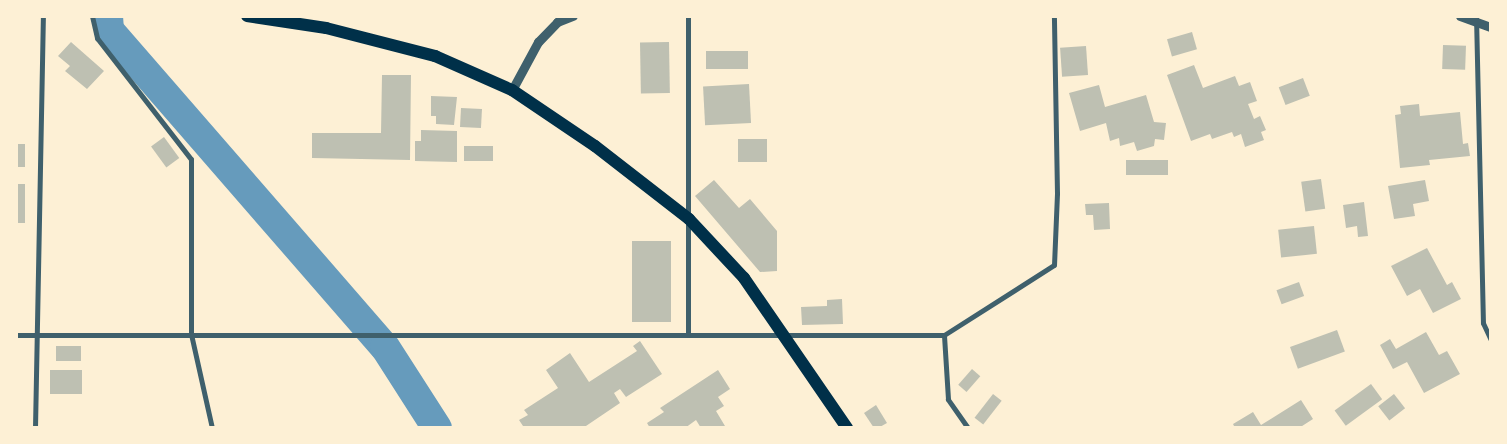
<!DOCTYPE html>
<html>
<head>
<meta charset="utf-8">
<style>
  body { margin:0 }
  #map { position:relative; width:1507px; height:444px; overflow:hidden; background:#fdf0d5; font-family:"Titillium Web",sans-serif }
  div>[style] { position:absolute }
  .river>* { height:30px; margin:-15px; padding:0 15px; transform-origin:15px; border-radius:15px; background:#669bbc }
  .building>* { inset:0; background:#bec0b2; transform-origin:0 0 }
  .minor>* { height:5px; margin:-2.5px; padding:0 2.5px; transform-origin:2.5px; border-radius:2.5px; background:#3f606c }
  .tertiary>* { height:9px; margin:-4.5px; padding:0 4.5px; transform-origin:4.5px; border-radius:4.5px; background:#3f606c }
  .primary>* { height:12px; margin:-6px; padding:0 6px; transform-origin:6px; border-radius:6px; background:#003049 }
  span { translate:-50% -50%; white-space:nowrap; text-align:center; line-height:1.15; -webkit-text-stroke:5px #fdf0d5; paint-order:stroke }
  .frame { position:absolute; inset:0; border:18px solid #fdf0d5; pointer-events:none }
</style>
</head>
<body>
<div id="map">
  <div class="river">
    <i style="left:108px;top:16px;width:14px;rotate:86deg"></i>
    <i style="left:109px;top:30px;width:420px;rotate:49deg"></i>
    <i style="left:385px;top:347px;width:96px;rotate:57.3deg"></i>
  </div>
  <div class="building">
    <i style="left:1192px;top:32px;width:18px;height:26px;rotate:74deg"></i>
    <i style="clip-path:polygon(71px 42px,104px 71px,87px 89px,65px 71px,70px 66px,58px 56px)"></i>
    <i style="left:669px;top:42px;width:51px;height:29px;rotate:89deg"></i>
    <i style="left:1443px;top:45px;width:23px;height:24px;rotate:2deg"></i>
    <i style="left:1086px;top:46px;width:29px;height:26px;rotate:86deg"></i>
    <i style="left:748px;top:51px;width:18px;height:42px;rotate:90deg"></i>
    <i style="clip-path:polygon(1194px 65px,1203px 88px,1235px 76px,1239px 86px,1250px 82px,1257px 101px,1248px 104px,1254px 119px,1260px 116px,1266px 130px,1261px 132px,1264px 140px,1245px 147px,1241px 134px,1234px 137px,1232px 132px,1212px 139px,1210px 134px,1191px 141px,1167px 75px)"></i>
    <i style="clip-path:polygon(382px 75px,411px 75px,410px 160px,312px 158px,312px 133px,381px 133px)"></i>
    <i style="left:1303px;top:78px;width:19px;height:26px;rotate:69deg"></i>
    <i style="left:749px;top:84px;width:39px;height:46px;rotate:87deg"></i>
    <i style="clip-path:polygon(1099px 85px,1105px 107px,1146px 95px,1154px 122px,1166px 123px,1164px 140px,1155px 139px,1154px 146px,1137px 151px,1134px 142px,1120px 146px,1119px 138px,1110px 141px,1106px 123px,1080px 131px,1069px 93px)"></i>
    <i style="clip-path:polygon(431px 96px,457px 97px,454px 125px,436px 124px,436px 116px,431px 116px)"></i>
    <i style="clip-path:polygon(1419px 104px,1420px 116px,1460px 112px,1463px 144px,1468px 143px,1470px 156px,1429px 160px,1430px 165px,1400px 168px,1395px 115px,1401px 114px,1400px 106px)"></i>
    <i style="left:461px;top:108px;width:21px;height:19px;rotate:3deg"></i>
    <i style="clip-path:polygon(421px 130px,457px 131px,457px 162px,415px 161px,415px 141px,421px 141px)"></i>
    <i style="left:164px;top:137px;width:26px;height:16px;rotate:54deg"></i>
    <i style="left:767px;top:139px;width:23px;height:29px;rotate:90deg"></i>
    <i style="left:16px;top:144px;width:9px;height:23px"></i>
    <i style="left:464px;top:146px;width:29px;height:15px"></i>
    <i style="left:1126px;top:160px;width:42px;height:15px"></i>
    <i style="left:1321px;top:179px;width:30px;height:20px;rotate:82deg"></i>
    <i style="clip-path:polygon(714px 180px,739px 208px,750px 199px,777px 231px,777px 271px,760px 272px,695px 196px)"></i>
    <i style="clip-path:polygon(1425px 180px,1429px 201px,1413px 204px,1415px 216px,1394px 219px,1388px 186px)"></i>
    <i style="left:16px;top:184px;width:9px;height:39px"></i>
    <i style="clip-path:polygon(1364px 202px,1368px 236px,1358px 237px,1357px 226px,1346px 228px,1343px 205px)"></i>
    <i style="clip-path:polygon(1109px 203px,1110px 229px,1094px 230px,1093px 215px,1086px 215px,1085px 204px)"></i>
    <i style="left:1314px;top:226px;width:28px;height:36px;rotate:84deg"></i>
    <i style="left:632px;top:241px;width:39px;height:81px"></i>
    <i style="clip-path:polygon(1427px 248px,1447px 285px,1452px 282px,1461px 299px,1433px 313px,1420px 289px,1407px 296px,1391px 266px)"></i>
    <i style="left:1299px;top:282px;width:15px;height:24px;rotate:70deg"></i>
    <i style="clip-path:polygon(842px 299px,843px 324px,802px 325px,801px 307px,827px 306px,827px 300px)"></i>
    <i style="left:1337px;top:330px;width:23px;height:50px;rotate:70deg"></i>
    <i style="clip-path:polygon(1426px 332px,1439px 355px,1447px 351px,1460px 374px,1424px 393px,1407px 362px,1393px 369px,1380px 345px,1390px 339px,1396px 349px)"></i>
    <i style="clip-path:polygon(640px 341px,662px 374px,626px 397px,620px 389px,614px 393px,620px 403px,583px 428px,520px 428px,523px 426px,519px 420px,528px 415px,524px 410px,558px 388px,546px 370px,570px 353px,589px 382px,637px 351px,633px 346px)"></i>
    <i style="left:81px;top:346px;width:15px;height:25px;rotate:90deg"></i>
    <i style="left:972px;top:369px;width:11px;height:21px;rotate:41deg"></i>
    <i style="left:82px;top:370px;width:24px;height:32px;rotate:90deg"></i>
    <i style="clip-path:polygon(718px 370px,730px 389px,718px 397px,724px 406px,716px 411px,725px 426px,701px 428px,696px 420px,685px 428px,650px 428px,647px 423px,664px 412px,660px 408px)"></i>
    <i style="left:1371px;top:384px;width:19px;height:45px;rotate:54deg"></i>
    <i style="left:993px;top:394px;width:11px;height:30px;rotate:38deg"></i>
    <i style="left:1394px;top:394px;width:18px;height:20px;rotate:52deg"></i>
    <i style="clip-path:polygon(1301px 400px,1313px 419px,1299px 428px,1235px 428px,1233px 424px,1253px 412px,1261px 425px)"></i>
    <i style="clip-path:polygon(876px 405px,887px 423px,878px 428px,874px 428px,864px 413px)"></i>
  </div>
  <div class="minor">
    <i style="left:92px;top:16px;width:23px;rotate:77deg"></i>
    <i style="left:97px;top:38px;width:153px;rotate:52.2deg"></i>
    <i style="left:191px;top:159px;width:175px;rotate:90deg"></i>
    <i style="left:191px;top:334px;width:96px;rotate:77.4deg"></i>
    <i style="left:688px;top:16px;width:318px;rotate:90deg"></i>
    <i style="left:1476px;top:16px;width:307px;rotate:88.7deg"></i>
    <i style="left:1483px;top:323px;width:19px;rotate:65deg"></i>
    <i style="left:16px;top:335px;width:928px"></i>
    <i style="left:35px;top:428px;width:412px;rotate:-88.9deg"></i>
    <i style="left:968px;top:428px;width:35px;rotate:-125deg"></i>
    <i style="left:948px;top:399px;width:64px;rotate:-93.6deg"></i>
    <i style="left:944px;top:335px;width:130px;rotate:-32.5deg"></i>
    <i style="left:1054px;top:265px;width:72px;rotate:-87.6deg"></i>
    <i style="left:1057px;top:193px;width:177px;rotate:-91deg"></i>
  </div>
  <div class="tertiary">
    <i style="left:1460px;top:16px;width:33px;rotate:20deg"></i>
    <i style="left:512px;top:90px;width:55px;rotate:-61.6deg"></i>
    <i style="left:538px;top:42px;width:28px;rotate:-46deg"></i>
    <i style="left:557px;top:22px;width:17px;rotate:-21deg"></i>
  </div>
  <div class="primary">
    <i style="left:247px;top:16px;width:80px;rotate:8.6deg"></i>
    <i style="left:326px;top:28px;width:113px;rotate:14.4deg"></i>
    <i style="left:435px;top:56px;width:84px;rotate:23.8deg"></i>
    <i style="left:512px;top:90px;width:100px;rotate:34deg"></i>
    <i style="left:595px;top:146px;width:119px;rotate:37.8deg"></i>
    <i style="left:689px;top:219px;width:81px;rotate:47deg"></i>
    <i style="left:744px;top:278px;width:182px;rotate:55.5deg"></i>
  </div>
  <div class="frame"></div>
</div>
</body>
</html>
